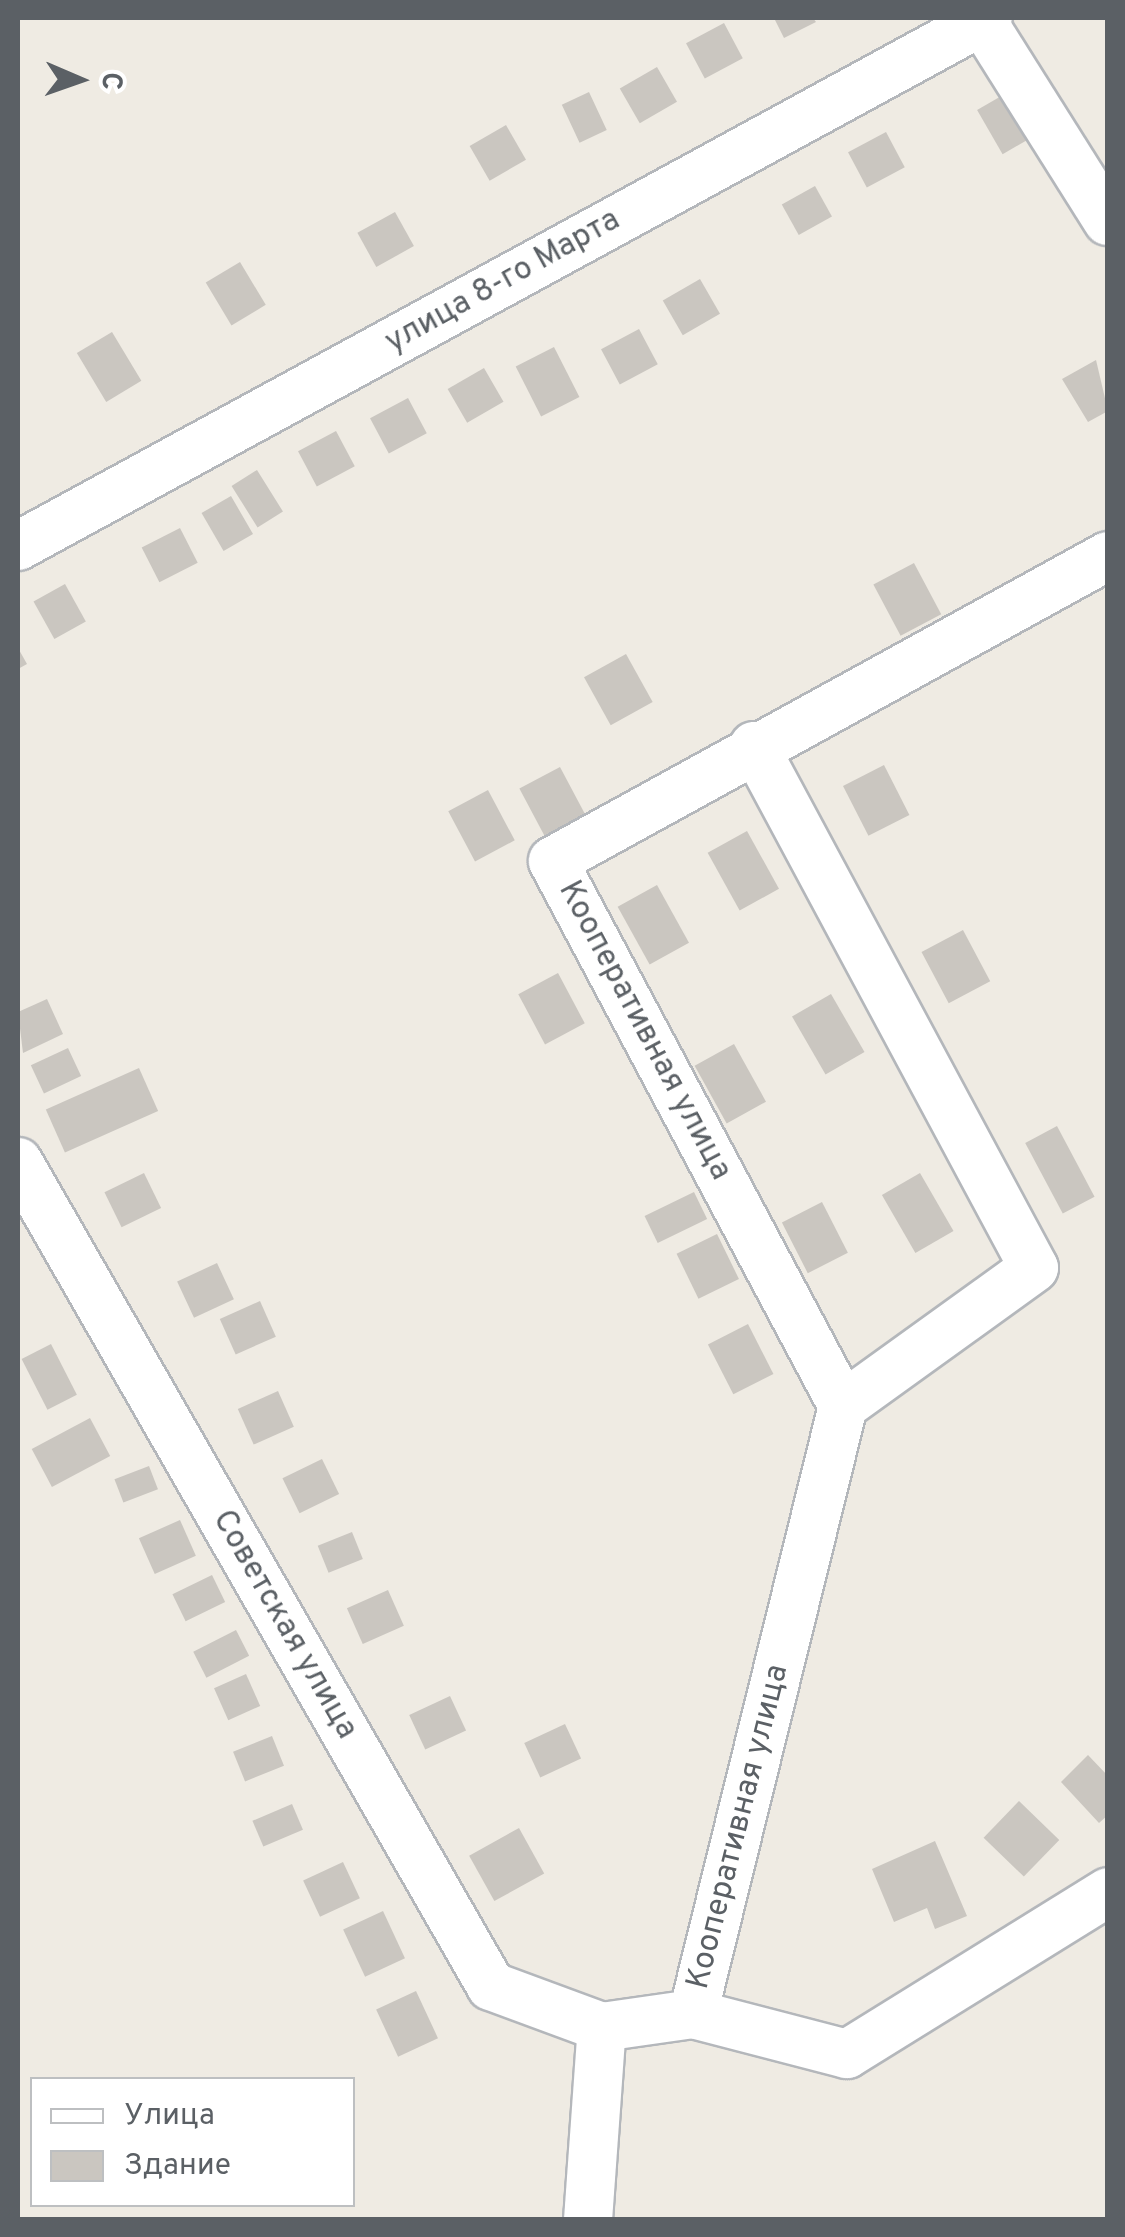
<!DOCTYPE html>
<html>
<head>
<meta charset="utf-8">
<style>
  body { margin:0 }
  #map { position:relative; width:1125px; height:2237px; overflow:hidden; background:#efebe3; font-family:Overpass,sans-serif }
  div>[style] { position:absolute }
  .building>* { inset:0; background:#cac6c0; transform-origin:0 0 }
  .roads { filter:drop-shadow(2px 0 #b4b7bb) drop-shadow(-2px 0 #b4b7bb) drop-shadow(0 2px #b4b7bb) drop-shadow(0 -2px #b4b7bb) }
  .minor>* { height:48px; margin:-24px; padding:0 24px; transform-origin:24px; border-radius:24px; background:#fff }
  span { translate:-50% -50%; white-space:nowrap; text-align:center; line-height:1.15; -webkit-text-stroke:9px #fff; paint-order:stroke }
  .street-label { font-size:32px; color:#5b6065 }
  .frame { position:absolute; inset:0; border:20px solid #5b6065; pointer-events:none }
  .legend { position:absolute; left:30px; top:2077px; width:325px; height:130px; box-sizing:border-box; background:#fff; border:2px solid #bdbfc1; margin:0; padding:12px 18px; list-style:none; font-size:30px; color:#5b6065 }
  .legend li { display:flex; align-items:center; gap:20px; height:50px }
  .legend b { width:50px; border:2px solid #bdbfc1 }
  .north { position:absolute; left:30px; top:30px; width:100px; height:100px; -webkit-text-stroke:8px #fff; paint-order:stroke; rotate:92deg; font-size:28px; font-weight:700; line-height:40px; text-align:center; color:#5b6065 }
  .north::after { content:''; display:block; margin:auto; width:35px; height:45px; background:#5b6065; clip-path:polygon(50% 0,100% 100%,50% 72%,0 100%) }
</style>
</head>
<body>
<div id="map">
  <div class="building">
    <i style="clip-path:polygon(774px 18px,813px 18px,816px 22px,784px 38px)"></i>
    <i style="left:724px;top:23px;width:40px;height:43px;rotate:62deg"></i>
    <i style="left:657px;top:67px;width:40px;height:43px;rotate:60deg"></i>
    <i style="left:1010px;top:91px;width:51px;height:38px;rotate:60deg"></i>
    <i style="left:589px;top:92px;width:42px;height:30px;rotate:65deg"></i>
    <i style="left:506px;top:125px;width:40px;height:42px;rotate:60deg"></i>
    <i style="left:886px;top:132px;width:40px;height:43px;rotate:62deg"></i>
    <i style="left:815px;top:186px;width:35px;height:38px;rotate:61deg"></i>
    <i style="left:395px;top:212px;width:39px;height:43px;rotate:61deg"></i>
    <i style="left:240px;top:262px;width:50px;height:40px;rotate:59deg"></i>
    <i style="left:700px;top:279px;width:40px;height:43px;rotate:60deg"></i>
    <i style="left:639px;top:329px;width:40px;height:43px;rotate:62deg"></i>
    <i style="left:112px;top:332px;width:57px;height:41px;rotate:59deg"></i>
    <i style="left:554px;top:347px;width:56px;height:43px;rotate:63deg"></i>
    <i style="clip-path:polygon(1096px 360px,1108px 411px,1088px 422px,1062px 379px)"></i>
    <i style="left:484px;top:368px;width:39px;height:42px;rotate:60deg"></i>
    <i style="left:408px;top:398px;width:40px;height:43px;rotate:62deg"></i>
    <i style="left:336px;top:431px;width:40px;height:43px;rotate:62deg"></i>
    <i style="left:257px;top:470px;width:49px;height:30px;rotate:58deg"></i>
    <i style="left:231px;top:496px;width:44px;height:34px;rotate:60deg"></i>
    <i style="left:180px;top:528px;width:39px;height:43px;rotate:63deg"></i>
    <i style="left:914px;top:563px;width:58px;height:46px;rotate:62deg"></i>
    <i style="left:65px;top:584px;width:43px;height:36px;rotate:61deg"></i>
    <i style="clip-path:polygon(18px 648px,27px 664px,18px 669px)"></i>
    <i style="left:626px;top:654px;width:55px;height:48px;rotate:61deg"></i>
    <i style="left:884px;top:765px;width:56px;height:46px;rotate:63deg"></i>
    <i style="left:560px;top:767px;width:58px;height:46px;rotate:62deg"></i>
    <i style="left:488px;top:790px;width:57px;height:45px;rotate:62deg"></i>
    <i style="left:747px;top:831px;width:66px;height:45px;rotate:61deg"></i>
    <i style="left:657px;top:885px;width:66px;height:45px;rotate:61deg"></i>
    <i style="left:963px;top:930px;width:58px;height:47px;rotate:62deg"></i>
    <i style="left:558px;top:973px;width:57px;height:45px;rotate:62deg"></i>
    <i style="left:831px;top:994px;width:67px;height:45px;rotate:60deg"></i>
    <i style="clip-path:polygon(47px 999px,63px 1034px,23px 1053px,18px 1012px)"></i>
    <i style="left:734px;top:1044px;width:66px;height:45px;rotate:61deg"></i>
    <i style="left:68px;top:1048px;width:31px;height:41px;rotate:65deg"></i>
    <i style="left:139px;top:1068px;width:47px;height:102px;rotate:66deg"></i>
    <i style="left:1057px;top:1126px;width:80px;height:36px;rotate:62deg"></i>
    <i style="left:144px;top:1173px;width:39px;height:44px;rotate:64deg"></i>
    <i style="left:920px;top:1173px;width:67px;height:44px;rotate:60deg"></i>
    <i style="left:694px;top:1192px;width:30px;height:55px;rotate:64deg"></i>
    <i style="left:822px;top:1202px;width:57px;height:45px;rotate:63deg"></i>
    <i style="left:717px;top:1234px;width:50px;height:45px;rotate:64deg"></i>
    <i style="left:217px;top:1263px;width:40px;height:44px;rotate:65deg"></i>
    <i style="left:260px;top:1301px;width:39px;height:44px;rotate:66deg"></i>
    <i style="left:748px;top:1324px;width:56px;height:45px;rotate:63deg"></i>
    <i style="left:51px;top:1344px;width:57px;height:33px;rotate:63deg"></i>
    <i style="left:278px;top:1391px;width:39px;height:44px;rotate:66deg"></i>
    <i style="left:90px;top:1418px;width:43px;height:66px;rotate:62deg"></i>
    <i style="left:322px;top:1459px;width:39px;height:44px;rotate:64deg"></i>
    <i style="left:149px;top:1466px;width:25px;height:37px;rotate:69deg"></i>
    <i style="left:180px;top:1520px;width:39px;height:45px;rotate:66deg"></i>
    <i style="left:352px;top:1532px;width:29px;height:37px;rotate:68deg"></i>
    <i style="left:212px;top:1575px;width:30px;height:44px;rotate:64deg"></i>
    <i style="left:388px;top:1590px;width:39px;height:45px;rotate:66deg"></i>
    <i style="left:236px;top:1630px;width:29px;height:48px;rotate:63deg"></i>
    <i style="left:246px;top:1674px;width:35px;height:35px;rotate:66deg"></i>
    <i style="left:450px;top:1696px;width:38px;height:45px;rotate:65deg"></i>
    <i style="left:565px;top:1724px;width:38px;height:45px;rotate:65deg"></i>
    <i style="left:272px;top:1736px;width:32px;height:42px;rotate:68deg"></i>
    <i style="clip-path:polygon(1088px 1755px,1108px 1776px,1108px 1815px,1099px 1823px,1061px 1782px)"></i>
    <i style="left:1019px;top:1801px;width:56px;height:51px;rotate:44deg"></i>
    <i style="left:292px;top:1804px;width:28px;height:43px;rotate:67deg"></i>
    <i style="left:519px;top:1828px;width:52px;height:57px;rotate:61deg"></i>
    <i style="clip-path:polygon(935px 1841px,967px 1916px,935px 1929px,927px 1908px,894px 1922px,872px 1869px)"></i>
    <i style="left:343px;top:1862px;width:40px;height:44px;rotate:65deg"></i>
    <i style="left:383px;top:1911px;width:52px;height:44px;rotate:65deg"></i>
    <i style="left:416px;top:1991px;width:52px;height:44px;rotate:65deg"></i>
  </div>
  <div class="roads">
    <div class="minor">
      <i style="left:980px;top:18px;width:240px;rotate:57.8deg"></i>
      <i style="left:18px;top:546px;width:1104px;rotate:-28.56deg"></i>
      <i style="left:754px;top:746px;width:592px;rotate:61.79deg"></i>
      <i style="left:1034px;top:1268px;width:236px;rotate:144.2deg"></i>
      <i style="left:18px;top:1162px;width:950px;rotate:60.14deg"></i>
      <i style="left:491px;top:1986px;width:118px;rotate:20.3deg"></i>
      <i style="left:693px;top:2014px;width:626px;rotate:-76.14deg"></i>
      <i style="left:843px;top:1406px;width:617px;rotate:-118.02deg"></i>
      <i style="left:553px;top:861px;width:633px;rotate:-28.79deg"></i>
      <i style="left:588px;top:2220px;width:194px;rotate:-85.9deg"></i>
      <i style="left:602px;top:2027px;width:92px;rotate:-8.1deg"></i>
      <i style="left:693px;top:2014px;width:159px;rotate:14.6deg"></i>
      <i style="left:847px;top:2054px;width:307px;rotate:-31.8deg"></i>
    </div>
  </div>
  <div class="street-label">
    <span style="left:503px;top:282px;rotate:-29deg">улица 8-го Марта</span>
    <span style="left:644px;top:1031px;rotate:62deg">Кооперативная улица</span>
    <span style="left:284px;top:1625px;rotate:60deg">Советская улица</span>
    <span style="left:739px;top:1827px;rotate:-76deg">Кооперативная улица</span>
  </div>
  <div class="frame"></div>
  <ul class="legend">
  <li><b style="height:12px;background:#fff"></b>Улица</li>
  <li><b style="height:28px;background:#cac6c0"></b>Здание</li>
  </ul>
  <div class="north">С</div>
</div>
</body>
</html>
